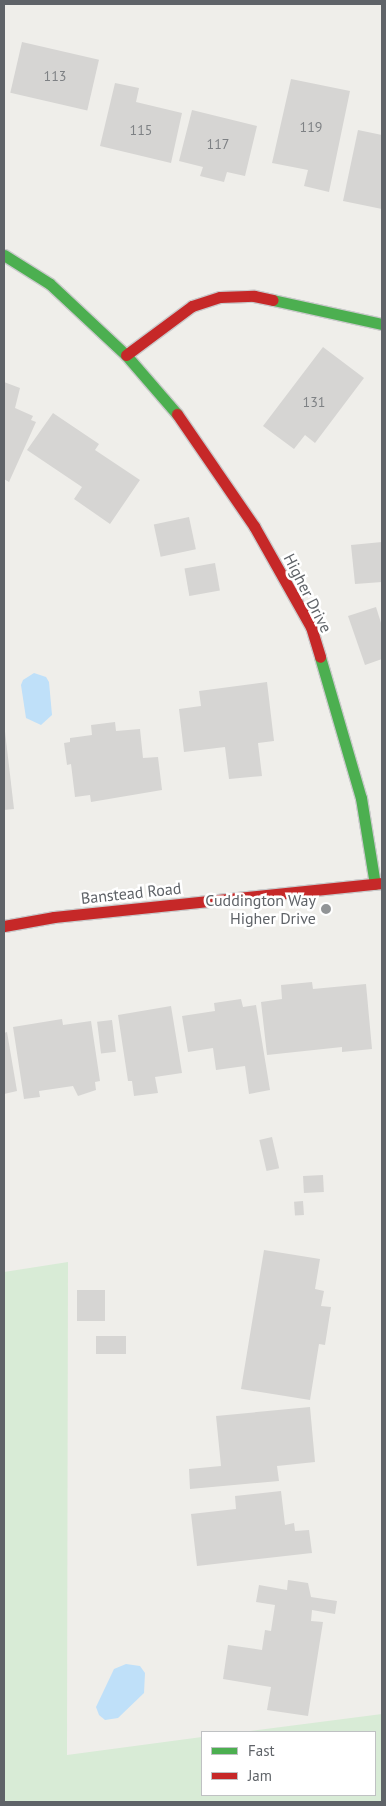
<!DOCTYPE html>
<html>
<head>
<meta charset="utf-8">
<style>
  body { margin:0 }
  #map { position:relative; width:386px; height:1806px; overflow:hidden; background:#efeeea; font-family:"PT Sans",sans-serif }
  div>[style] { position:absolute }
  .green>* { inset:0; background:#d8ebd6 }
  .water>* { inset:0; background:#bfe0f9 }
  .building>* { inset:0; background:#d6d5d3; transform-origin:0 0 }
  .roads { filter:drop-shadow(1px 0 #cacacb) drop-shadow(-1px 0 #cacacb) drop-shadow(0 1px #cacacb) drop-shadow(0 -1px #cacacb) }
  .fast>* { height:11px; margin:-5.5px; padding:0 5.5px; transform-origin:5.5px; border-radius:5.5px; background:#4caf50 }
  .jam>* { height:11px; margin:-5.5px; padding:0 5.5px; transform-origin:5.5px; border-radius:5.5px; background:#c62828 }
  .dots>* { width:14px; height:14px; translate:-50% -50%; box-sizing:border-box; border:2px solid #fff; border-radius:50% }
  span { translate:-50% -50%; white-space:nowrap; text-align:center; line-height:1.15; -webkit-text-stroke:5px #fff; paint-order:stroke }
  .number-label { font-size:14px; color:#7e8184 }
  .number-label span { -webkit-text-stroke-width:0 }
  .street-label { font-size:16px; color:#5f6368 }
  .poi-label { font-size:16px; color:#5f6368 }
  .right { translate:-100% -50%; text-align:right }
  .frame { position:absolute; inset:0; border:5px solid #5f6368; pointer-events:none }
  .legend { position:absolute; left:201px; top:1731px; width:175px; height:65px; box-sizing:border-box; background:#fff; border:1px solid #bfc1c3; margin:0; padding:6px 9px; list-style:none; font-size:15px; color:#5f6368 }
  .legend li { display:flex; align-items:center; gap:10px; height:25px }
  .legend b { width:25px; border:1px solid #bfc1c3 }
</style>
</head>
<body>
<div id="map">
  <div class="green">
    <i style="clip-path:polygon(68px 1262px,67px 1755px,202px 1737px,202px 1795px,375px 1795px,375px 1732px,242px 1732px,382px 1714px,382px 1802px,4px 1802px,4px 1272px)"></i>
  </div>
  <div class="water">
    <i style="clip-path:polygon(34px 673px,46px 677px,49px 682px,52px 715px,41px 725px,26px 718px,21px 685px,23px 680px)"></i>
    <i style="clip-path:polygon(126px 1664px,140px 1666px,145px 1673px,144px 1693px,118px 1718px,105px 1720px,99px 1715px,96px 1707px,114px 1669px)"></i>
  </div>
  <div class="building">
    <i style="left:22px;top:42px;width:79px;height:52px;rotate:13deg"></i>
    <i style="clip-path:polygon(291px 79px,350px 91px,329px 192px,304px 186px,308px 170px,272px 163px)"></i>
    <i style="clip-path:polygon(115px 83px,139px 88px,136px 102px,182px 113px,171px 163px,100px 146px)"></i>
    <i style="clip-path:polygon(192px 110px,257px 126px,245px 176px,227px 172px,224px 182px,200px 176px,203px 167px,179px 161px)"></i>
    <i style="clip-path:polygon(358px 130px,382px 135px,382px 209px,343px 201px)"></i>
    <i style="clip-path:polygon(323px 347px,364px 378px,315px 443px,305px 435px,294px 449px,263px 426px)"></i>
    <i style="clip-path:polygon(4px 382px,20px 388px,15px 408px,33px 416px,31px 420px,36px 422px,9px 482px,4px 479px)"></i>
    <i style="clip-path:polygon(53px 413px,99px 444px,95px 450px,140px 480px,110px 524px,74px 499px,82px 487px,27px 450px)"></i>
    <i style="left:189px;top:517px;width:33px;height:36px;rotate:78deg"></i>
    <i style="clip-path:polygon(382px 542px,382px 582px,355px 584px,351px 545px)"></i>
    <i style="left:215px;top:563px;width:28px;height:31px;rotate:80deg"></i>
    <i style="clip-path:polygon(376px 607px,382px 626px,382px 659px,365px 665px,348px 616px)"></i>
    <i style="clip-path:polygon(267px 682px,274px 741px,258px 743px,262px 776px,229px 779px,225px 747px,184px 752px,179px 709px,201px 706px,199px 691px)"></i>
    <i style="clip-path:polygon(115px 722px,116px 731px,140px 729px,143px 758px,158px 757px,162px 790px,91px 802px,90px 795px,75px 797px,71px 764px,67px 765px,64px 743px,70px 742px,70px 738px,92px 735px,91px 725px)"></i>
    <i style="clip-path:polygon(4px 723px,14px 809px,4px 810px)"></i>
    <i style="clip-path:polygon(312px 982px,313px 989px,366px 984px,372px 1049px,342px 1052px,342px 1047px,267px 1055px,261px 1002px,282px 999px,281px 985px)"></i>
    <i style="clip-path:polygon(241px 999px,243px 1007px,256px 1005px,270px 1090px,249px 1094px,245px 1066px,216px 1070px,213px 1048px,188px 1052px,182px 1016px,215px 1011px,214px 1003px)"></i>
    <i style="clip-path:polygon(171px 1006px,182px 1073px,155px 1077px,158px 1093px,134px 1096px,132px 1081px,128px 1081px,118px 1015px)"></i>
    <i style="clip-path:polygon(62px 1019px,63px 1025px,91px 1021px,100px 1081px,95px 1082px,96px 1090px,78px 1096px,73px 1086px,39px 1091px,40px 1097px,24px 1099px,13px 1027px)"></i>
    <i style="left:112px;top:1020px;width:32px;height:15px;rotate:83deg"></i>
    <i style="clip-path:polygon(7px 1032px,17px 1091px,4px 1094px,4px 1033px)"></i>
    <i style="left:272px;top:1137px;width:32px;height:13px;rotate:77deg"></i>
    <i style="left:323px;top:1175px;width:17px;height:20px;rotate:87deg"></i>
    <i style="left:303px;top:1201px;width:14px;height:9px;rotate:86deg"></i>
    <i style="clip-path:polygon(264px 1250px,320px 1259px,315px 1289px,324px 1291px,321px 1306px,331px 1307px,325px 1345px,319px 1344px,310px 1400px,241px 1389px)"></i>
    <i style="left:77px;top:1290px;width:28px;height:31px"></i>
    <i style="left:126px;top:1336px;width:18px;height:30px;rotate:90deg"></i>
    <i style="clip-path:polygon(310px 1407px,315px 1462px,277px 1466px,279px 1481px,190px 1489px,189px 1469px,221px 1466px,216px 1416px)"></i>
    <i style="clip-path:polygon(281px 1491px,285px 1525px,294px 1523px,295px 1531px,309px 1530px,312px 1553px,197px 1566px,191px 1514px,236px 1509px,235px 1496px)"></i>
    <i style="clip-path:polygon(288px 1580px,308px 1583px,311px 1597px,337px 1601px,335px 1614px,312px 1610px,311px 1621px,323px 1622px,308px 1716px,267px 1710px,271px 1687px,223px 1679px,228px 1645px,262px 1650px,265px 1630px,271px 1631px,275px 1605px,256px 1602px,259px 1585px,287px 1590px)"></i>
  </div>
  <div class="roads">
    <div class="fast">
      <i style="left:4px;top:255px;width:54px;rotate:32.2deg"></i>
      <i style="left:50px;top:284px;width:104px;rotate:43.1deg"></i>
      <i style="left:126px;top:355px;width:78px;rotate:49.2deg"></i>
      <i style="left:273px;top:300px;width:112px;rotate:12.4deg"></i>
      <i style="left:320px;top:657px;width:147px;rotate:73.8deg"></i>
      <i style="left:361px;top:798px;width:87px;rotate:80.8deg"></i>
    </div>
    <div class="jam">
      <i style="left:126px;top:355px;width:82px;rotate:-36.6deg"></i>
      <i style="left:192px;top:306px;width:29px;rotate:-18deg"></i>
      <i style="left:220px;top:297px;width:34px;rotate:-2deg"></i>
      <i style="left:254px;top:296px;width:19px;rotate:12deg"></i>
      <i style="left:177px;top:414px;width:136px;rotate:55.5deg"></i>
      <i style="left:254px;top:526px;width:116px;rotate:60.6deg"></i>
      <i style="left:311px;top:627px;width:31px;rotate:73deg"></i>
      <i style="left:4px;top:926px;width:51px;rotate:-10.2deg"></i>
      <i style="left:54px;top:917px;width:330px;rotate:-5.9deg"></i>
    </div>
  </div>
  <div class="dots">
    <i style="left:326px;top:909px;background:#919496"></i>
  </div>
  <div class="number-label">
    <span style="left:55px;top:76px">113</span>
    <span style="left:311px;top:127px">119</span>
    <span style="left:141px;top:130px">115</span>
    <span style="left:218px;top:144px">117</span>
    <span style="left:314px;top:402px">131</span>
  </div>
  <div class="street-label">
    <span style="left:308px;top:593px;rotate:63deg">Higher Drive</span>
    <span style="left:131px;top:893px;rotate:-6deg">Banstead Road</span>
  </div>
  <div class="poi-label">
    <span class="right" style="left:316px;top:909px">Cuddington Way<br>Higher Drive</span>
  </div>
  <div class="frame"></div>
  <ul class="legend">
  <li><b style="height:6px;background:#4caf50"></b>Fast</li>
  <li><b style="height:6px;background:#c62828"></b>Jam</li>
  </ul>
</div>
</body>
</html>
